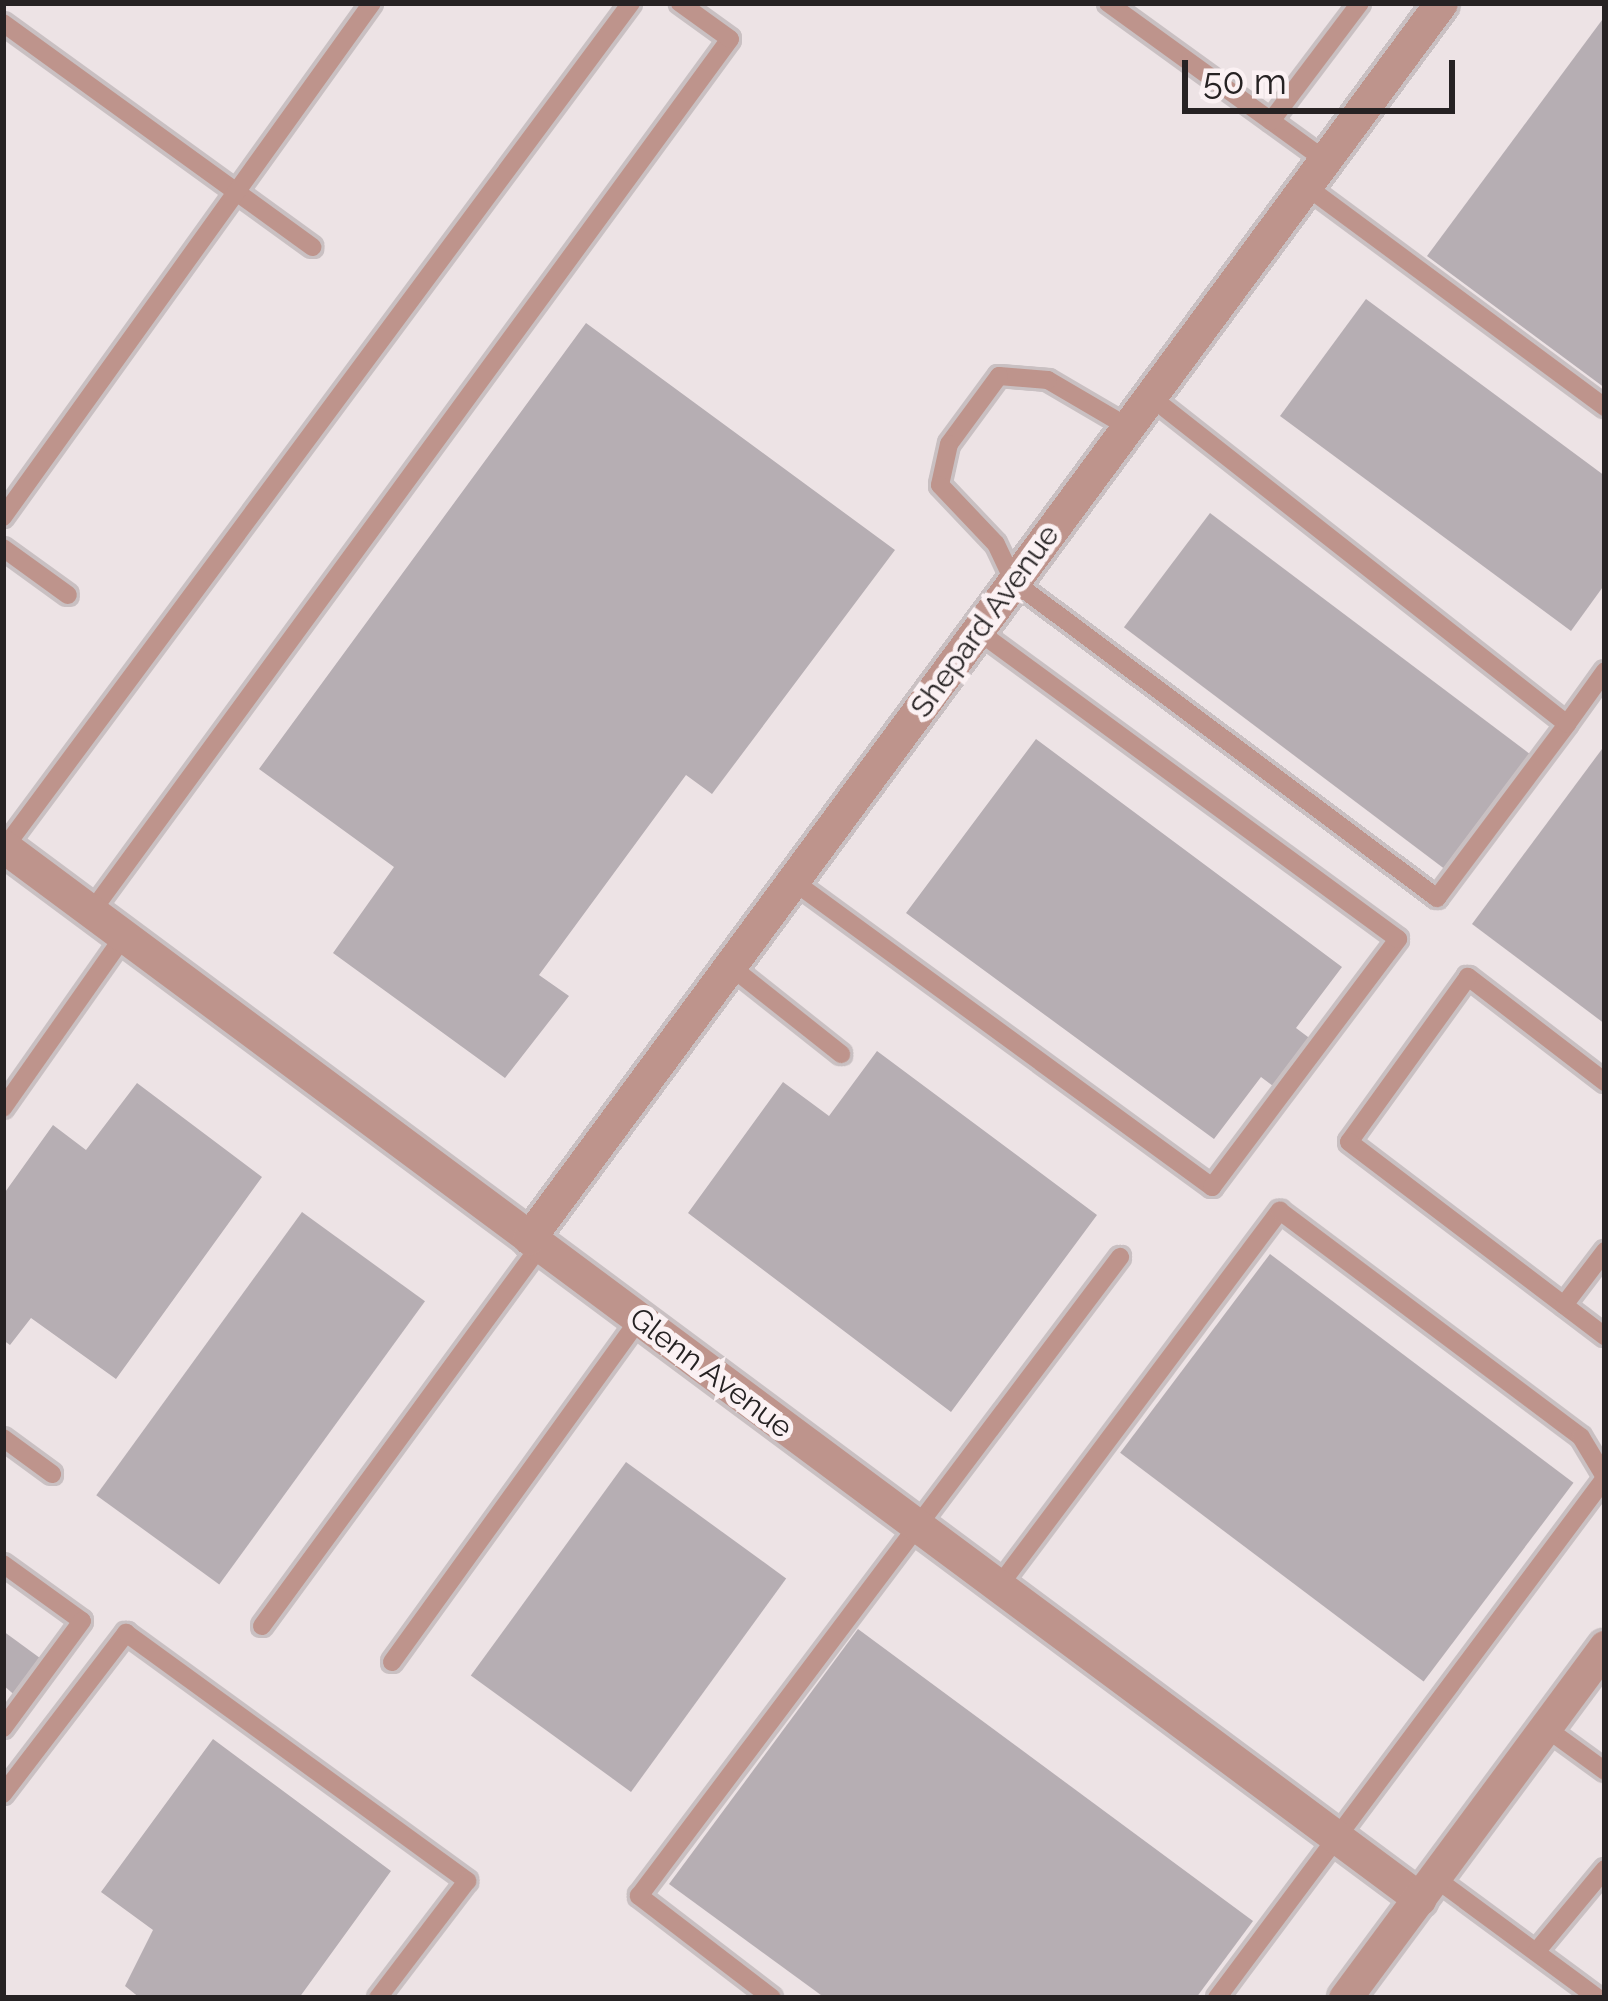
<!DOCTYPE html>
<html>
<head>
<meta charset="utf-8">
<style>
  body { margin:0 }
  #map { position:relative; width:1608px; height:2001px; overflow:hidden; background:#ede3e5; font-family:Raleway,sans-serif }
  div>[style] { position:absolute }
  .building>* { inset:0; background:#b6aeb3; transform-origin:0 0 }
  .roads { filter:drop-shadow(3px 0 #c9c0c2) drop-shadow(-3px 0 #c9c0c2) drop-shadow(0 3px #c9c0c2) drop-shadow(0 -3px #c9c0c2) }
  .service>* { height:18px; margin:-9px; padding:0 9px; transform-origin:9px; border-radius:9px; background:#be948c }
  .minor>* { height:33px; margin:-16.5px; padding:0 16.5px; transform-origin:16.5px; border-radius:16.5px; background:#be948c }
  span { translate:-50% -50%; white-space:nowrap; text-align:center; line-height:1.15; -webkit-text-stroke:10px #fbf1f3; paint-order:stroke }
  .street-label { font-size:30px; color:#262223 }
  .frame { position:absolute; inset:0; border:6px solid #262223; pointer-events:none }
  .scale { position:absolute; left:1182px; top:60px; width:273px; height:54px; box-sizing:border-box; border:6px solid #262223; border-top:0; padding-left:15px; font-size:36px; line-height:42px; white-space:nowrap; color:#262223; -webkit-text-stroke:9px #fbf1f3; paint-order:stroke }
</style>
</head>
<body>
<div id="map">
  <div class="building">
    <i style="clip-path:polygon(1605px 16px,1605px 388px,1427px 256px)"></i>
    <i style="clip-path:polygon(1366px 299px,1605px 476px,1605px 584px,1571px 631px,1280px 416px)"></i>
    <i style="clip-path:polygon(586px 323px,895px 550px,712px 794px,686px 775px,539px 975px,569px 996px,505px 1078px,333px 953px,394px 867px,259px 769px)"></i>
    <i style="left:1210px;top:513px;width:402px;height:143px;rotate:37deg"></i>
    <i style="clip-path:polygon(1036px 739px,1342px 967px,1296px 1028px,1312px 1040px,1277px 1089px,1261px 1077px,1214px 1139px,906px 913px)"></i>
    <i style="clip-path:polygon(1605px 745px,1605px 1024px,1472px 924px)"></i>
    <i style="clip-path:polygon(877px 1051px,1097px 1215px,951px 1412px,688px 1213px,783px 1082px,829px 1116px)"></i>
    <i style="clip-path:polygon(137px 1083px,262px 1177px,116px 1379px,31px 1318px,10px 1345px,3px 1340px,3px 1195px,53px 1125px,86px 1150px)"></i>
    <i style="left:302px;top:1212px;width:152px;height:350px;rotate:36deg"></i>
    <i style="left:1270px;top:1254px;width:380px;height:249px;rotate:37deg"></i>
    <i style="left:626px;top:1462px;width:198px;height:264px;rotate:36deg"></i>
    <i style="clip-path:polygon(858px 1629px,1253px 1921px,1196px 1998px,825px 1998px,669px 1884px)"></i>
    <i style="clip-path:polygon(3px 1631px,44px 1661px,18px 1698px,3px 1685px)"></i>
    <i style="clip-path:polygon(213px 1739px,391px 1871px,299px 1998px,140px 1998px,125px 1986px,153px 1930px,101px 1892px)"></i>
  </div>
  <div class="roads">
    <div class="service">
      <i style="left:1108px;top:3px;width:268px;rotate:35.9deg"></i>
      <i style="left:3px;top:23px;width:382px;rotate:35.9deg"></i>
      <i style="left:1271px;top:121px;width:148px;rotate:-53deg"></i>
      <i style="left:1306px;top:186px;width:372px;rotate:36.5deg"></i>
      <i style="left:1128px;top:427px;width:93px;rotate:-149.6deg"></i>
      <i style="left:1048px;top:380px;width:49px;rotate:-175.3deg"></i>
      <i style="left:999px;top:376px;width:84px;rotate:126.3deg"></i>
      <i style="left:949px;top:444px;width:42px;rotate:102.4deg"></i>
      <i style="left:940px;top:485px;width:81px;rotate:46.5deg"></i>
      <i style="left:996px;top:544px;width:42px;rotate:64.7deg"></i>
      <i style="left:1014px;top:582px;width:528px;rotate:36.76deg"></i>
      <i style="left:1437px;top:898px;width:217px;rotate:-53.2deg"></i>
      <i style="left:1567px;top:724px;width:529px;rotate:-141.83deg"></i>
      <i style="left:3px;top:517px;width:633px;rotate:-54.33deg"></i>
      <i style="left:3px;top:548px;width:80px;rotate:35.9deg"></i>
      <i style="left:1567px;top:724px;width:65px;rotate:-54.4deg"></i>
      <i style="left:5px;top:847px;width:1051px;rotate:-53.44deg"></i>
      <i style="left:793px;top:881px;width:519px;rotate:36.14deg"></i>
      <i style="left:1212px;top:1187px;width:310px;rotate:-53.1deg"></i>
      <i style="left:1398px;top:939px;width:521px;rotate:-143.75deg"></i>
      <i style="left:92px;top:911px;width:1080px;rotate:-53.81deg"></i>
      <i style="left:730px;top:39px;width:62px;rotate:-144.2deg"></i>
      <i style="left:730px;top:966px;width:142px;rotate:38.4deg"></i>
      <i style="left:1605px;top:1082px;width:173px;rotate:-142.5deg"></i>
      <i style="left:1468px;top:977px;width:203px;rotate:125.8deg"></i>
      <i style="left:1349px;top:1142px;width:321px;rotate:37.2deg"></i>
      <i style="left:3px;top:1108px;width:210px;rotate:-54.9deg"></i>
      <i style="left:1564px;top:1305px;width:68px;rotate:-52.8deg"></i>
      <i style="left:3px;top:1438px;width:61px;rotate:36.3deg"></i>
      <i style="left:3px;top:1564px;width:97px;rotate:35.8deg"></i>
      <i style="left:82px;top:1621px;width:133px;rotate:126.4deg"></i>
      <i style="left:999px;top:1586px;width:469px;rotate:-53.2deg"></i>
      <i style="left:1280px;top:1211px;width:376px;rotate:36.9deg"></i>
      <i style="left:1581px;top:1437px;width:47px;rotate:59deg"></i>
      <i style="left:262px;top:1626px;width:471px;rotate:-53.8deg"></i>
      <i style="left:392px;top:1662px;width:422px;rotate:-54.2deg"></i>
      <i style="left:1546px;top:1728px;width:73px;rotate:36.1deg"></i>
      <i style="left:3px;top:1794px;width:203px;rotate:-52.6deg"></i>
      <i style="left:126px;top:1633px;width:422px;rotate:36deg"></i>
      <i style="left:467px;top:1881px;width:147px;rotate:127.3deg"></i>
      <i style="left:1435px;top:1878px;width:202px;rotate:36.4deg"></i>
      <i style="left:1536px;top:1952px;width:108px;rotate:-50.3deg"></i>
      <i style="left:772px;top:1998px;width:168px;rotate:-142.5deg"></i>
      <i style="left:639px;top:1896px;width:800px;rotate:-53.03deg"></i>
      <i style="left:1217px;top:1998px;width:649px;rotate:-53.27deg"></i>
    </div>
    <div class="minor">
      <i style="left:3px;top:846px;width:1765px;rotate:36.62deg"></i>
      <i style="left:529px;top:1238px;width:1535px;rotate:-53.56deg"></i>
      <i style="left:1345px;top:1998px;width:437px;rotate:-53.5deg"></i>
    </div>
  </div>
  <div class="street-label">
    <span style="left:985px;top:621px;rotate:-54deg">Shepard Avenue</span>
    <span style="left:711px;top:1373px;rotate:37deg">Glenn Avenue</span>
  </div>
  <div class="frame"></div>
  <div class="scale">50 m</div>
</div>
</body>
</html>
